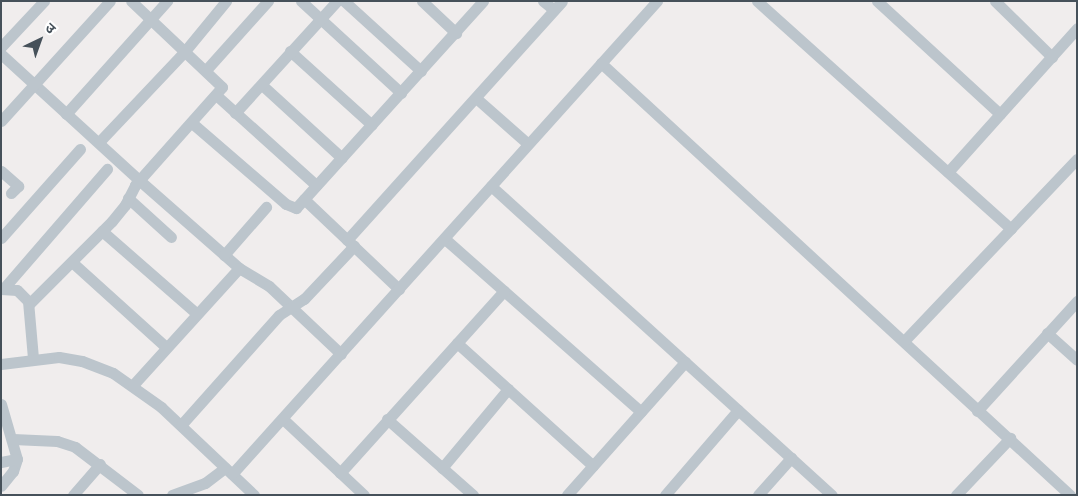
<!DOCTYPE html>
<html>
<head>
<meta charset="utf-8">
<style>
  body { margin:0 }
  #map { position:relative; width:1078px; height:496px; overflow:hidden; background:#f0eded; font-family:Figtree,"Noto Sans Devanagari",sans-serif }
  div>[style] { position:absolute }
  .minor>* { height:11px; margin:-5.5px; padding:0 5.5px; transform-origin:5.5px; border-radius:5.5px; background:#bcc5cc }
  span { translate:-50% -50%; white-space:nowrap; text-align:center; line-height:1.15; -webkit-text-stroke:5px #fff; paint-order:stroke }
  .frame { position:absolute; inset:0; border:2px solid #46515a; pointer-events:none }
  .north { position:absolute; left:15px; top:15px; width:50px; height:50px; -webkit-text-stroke:4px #fff; paint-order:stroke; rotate:42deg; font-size:14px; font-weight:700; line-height:20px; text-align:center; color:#46515a }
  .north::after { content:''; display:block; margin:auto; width:18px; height:22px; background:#46515a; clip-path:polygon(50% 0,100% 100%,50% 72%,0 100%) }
</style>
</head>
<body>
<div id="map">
  <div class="minor">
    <i style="left:301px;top:1px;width:136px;rotate:42.6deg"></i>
    <i style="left:344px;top:1px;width:104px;rotate:42.3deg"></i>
    <i style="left:422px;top:1px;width:47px;rotate:43.3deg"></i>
    <i style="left:543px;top:1px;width:14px;rotate:39deg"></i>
    <i style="left:757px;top:1px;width:341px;rotate:41.9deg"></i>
    <i style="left:877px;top:1px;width:167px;rotate:42.6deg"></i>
    <i style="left:995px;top:1px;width:80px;rotate:44.5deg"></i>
    <i style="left:1px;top:47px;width:63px;rotate:-46.9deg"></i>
    <i style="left:290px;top:51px;width:110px;rotate:42.1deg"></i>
    <i style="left:1px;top:54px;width:187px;rotate:42.4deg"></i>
    <i style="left:139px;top:180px;width:133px;rotate:41.3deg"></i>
    <i style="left:239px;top:268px;width:35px;rotate:31deg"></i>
    <i style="left:269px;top:286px;width:99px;rotate:43.4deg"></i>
    <i style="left:601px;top:63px;width:638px;rotate:42.65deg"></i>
    <i style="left:206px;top:70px;width:93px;rotate:-48.1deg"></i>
    <i style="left:262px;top:85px;width:108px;rotate:42.4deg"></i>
    <i style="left:216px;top:95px;width:135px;rotate:42deg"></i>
    <i style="left:476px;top:98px;width:69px;rotate:41.5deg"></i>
    <i style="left:235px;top:113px;width:151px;rotate:-47.7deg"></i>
    <i style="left:66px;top:114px;width:152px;rotate:-48.2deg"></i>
    <i style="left:1px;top:121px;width:162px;rotate:-47.8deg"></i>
    <i style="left:192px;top:123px;width:124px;rotate:40.8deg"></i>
    <i style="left:286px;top:204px;width:11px;rotate:22deg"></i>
    <i style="left:296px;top:208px;width:279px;rotate:-47.9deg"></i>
    <i style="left:99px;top:142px;width:125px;rotate:-46.6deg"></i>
    <i style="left:185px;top:51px;width:65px;rotate:-50.6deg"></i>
    <i style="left:1px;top:171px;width:23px;rotate:41deg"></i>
    <i style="left:18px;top:186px;width:10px;rotate:135deg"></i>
    <i style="left:948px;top:172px;width:193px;rotate:-48.1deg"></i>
    <i style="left:491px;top:186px;width:460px;rotate:42.2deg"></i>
    <i style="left:128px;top:198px;width:58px;rotate:42.2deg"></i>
    <i style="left:304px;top:199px;width:131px;rotate:43.5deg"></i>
    <i style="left:102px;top:231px;width:126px;rotate:41.1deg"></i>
    <i style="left:1px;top:238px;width:119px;rotate:-48.4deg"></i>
    <i style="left:445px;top:239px;width:261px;rotate:41.4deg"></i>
    <i style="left:347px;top:240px;width:321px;rotate:-48deg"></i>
    <i style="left:224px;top:255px;width:64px;rotate:-48.8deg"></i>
    <i style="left:73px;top:263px;width:125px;rotate:42.1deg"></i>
    <i style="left:1px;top:289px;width:16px;rotate:4deg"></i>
    <i style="left:17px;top:290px;width:16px;rotate:45deg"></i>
    <i style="left:28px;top:301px;width:57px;rotate:85deg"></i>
    <i style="left:3px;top:289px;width:159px;rotate:-49.1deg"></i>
    <i style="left:29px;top:304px;width:117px;rotate:-45deg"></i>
    <i style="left:112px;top:221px;width:21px;rotate:-51deg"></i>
    <i style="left:125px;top:205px;width:22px;rotate:-63deg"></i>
    <i style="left:135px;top:185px;width:131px;rotate:-48.4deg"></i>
    <i style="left:222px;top:87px;width:125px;rotate:-136.6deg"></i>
    <i style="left:1047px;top:333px;width:40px;rotate:42deg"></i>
    <i style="left:904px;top:341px;width:251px;rotate:-46.5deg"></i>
    <i style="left:457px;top:343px;width:183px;rotate:42.1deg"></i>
    <i style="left:1px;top:364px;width:58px;rotate:-6.9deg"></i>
    <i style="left:59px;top:357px;width:23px;rotate:10deg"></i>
    <i style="left:82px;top:361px;width:33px;rotate:21deg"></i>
    <i style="left:113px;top:373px;width:59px;rotate:35.3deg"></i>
    <i style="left:161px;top:407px;width:128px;rotate:43.4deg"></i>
    <i style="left:133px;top:385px;width:158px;rotate:-47.8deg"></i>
    <i style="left:1px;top:404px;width:57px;rotate:73.8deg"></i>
    <i style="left:17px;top:459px;width:13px;rotate:108deg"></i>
    <i style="left:13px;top:471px;width:19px;rotate:129deg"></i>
    <i style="left:977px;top:411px;width:149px;rotate:-47.7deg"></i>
    <i style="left:283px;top:419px;width:111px;rotate:43.2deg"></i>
    <i style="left:387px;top:419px;width:115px;rotate:41.5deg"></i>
    <i style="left:181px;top:425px;width:147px;rotate:-48.3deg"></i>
    <i style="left:279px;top:315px;width:30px;rotate:-33deg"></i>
    <i style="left:304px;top:299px;width:73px;rotate:-46.7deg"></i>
    <i style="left:13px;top:439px;width:44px;rotate:2.6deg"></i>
    <i style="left:57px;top:441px;width:19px;rotate:18deg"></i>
    <i style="left:75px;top:447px;width:79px;rotate:37.3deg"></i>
    <i style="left:1px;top:462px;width:16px;rotate:-11deg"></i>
    <i style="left:442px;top:468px;width:103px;rotate:-50.1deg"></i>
    <i style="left:340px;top:473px;width:245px;rotate:-48deg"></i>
    <i style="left:232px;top:474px;width:636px;rotate:-48.06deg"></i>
    <i style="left:73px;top:495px;width:41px;rotate:-48.9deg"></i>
    <i style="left:172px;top:495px;width:35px;rotate:-20deg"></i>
    <i style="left:205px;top:483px;width:25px;rotate:-37deg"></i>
    <i style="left:567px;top:495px;width:178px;rotate:-48.4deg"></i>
    <i style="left:665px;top:495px;width:112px;rotate:-49.3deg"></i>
    <i style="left:758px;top:495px;width:50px;rotate:-48.3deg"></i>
    <i style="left:956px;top:495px;width:79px;rotate:-46.5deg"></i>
  </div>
  <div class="frame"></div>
  <div class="north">उ</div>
</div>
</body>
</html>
